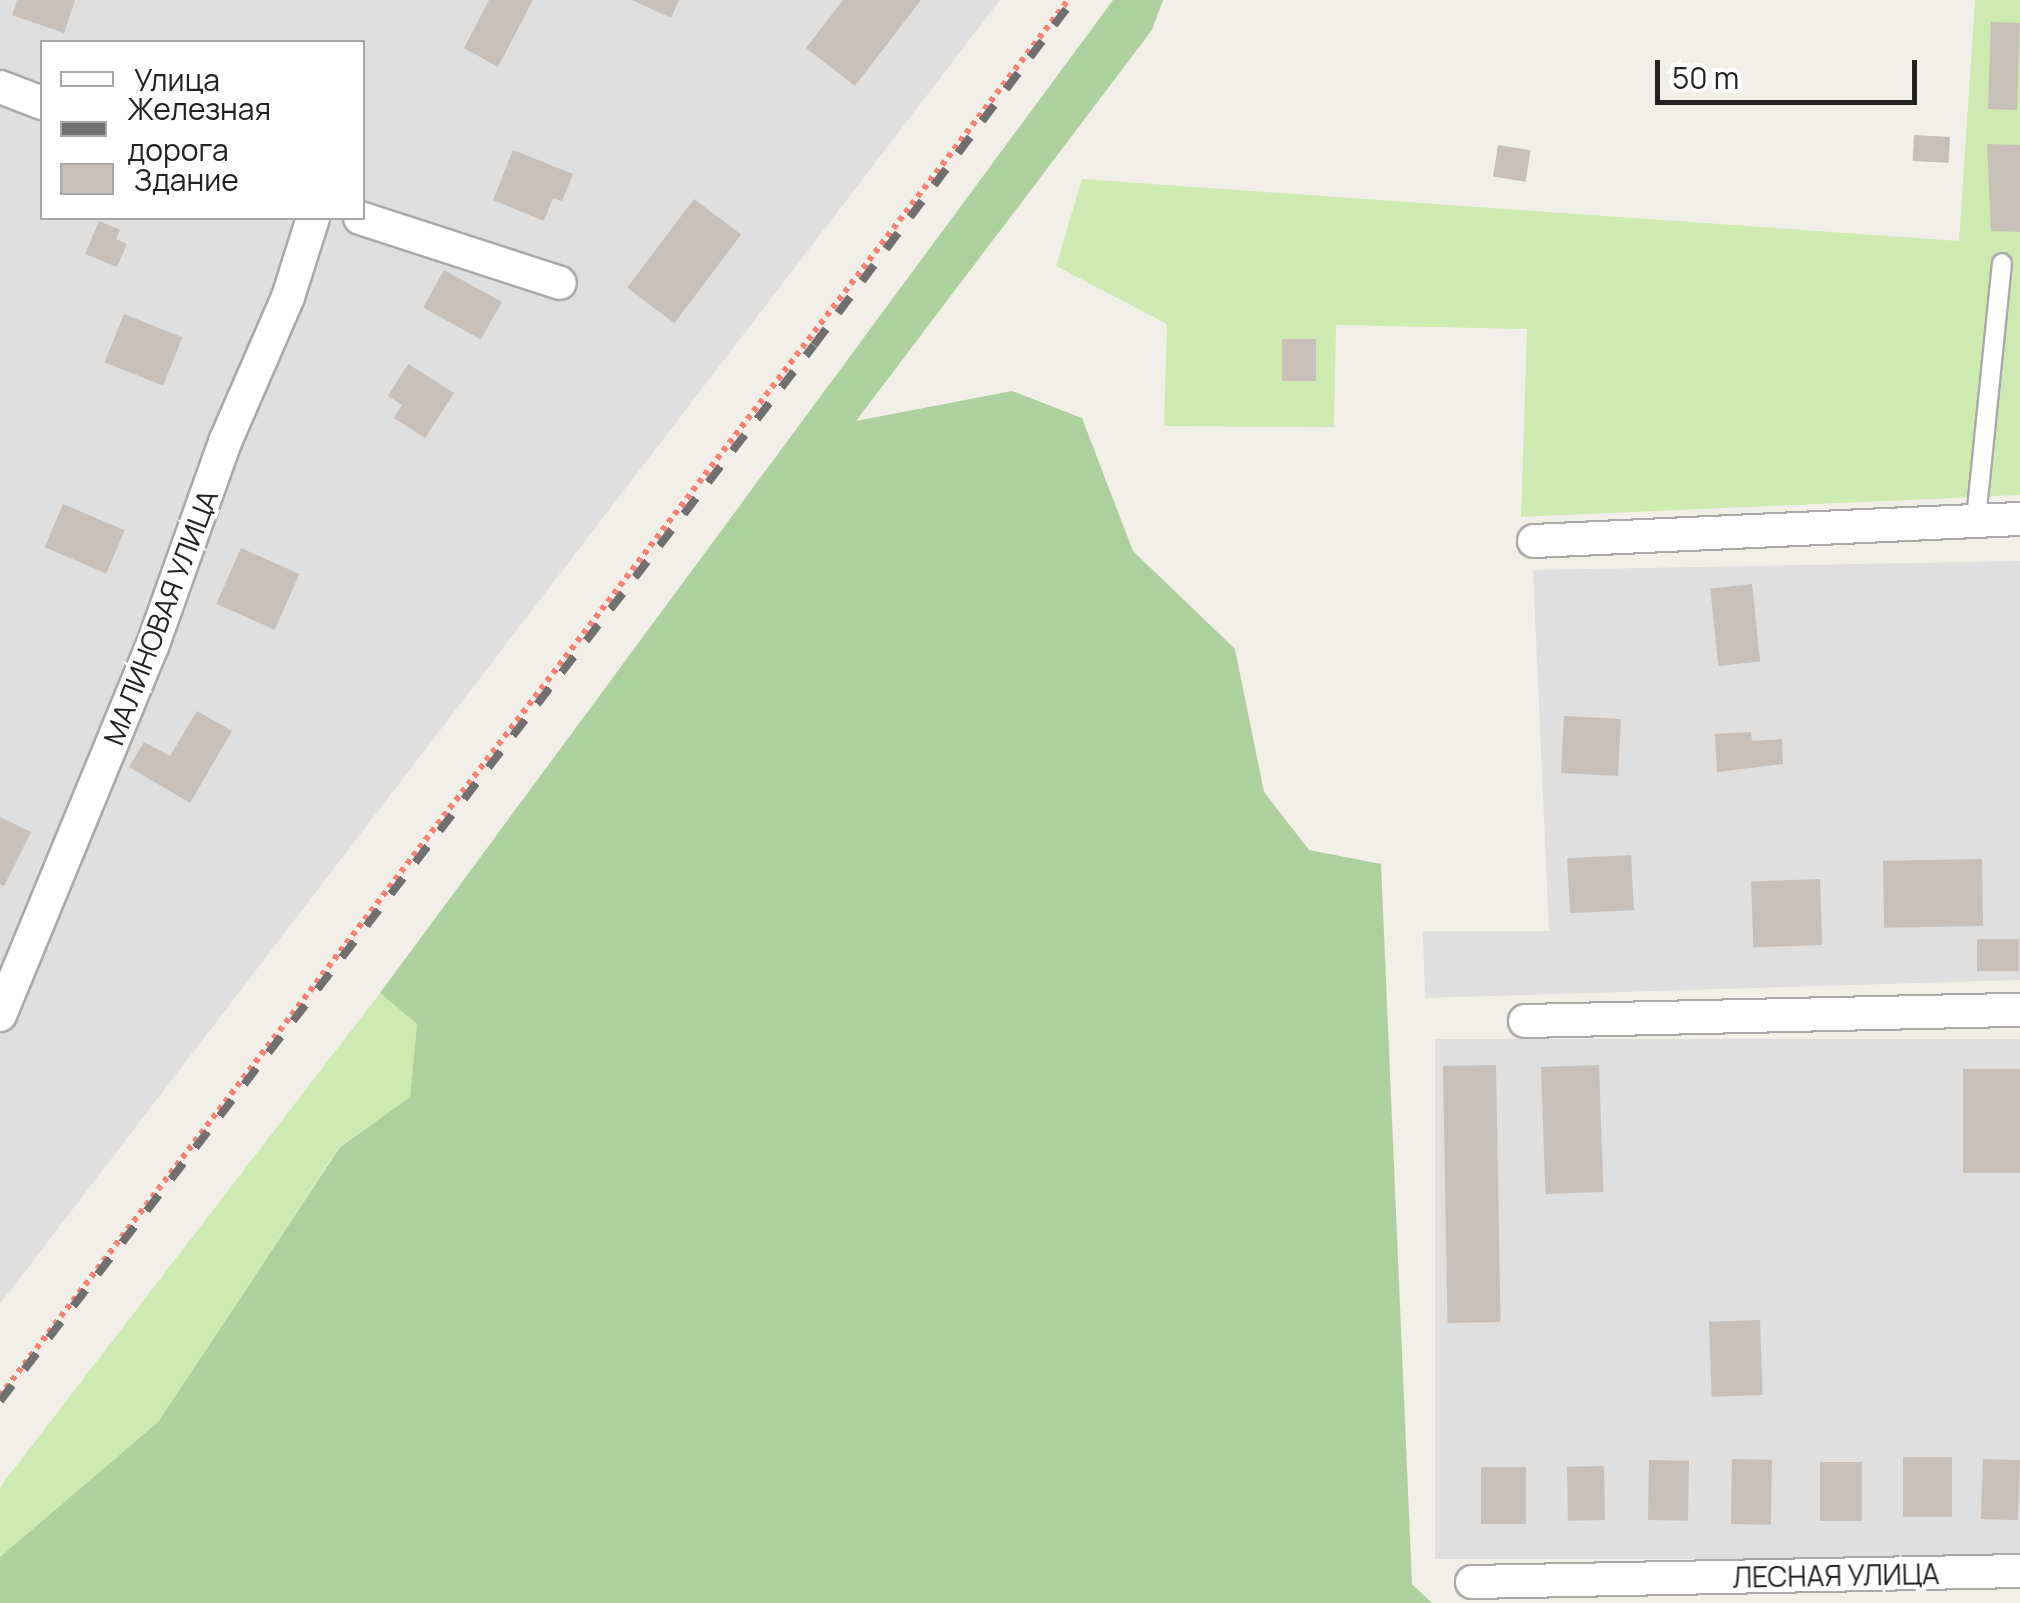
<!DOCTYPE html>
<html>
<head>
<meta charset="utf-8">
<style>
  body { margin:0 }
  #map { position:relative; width:2020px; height:1603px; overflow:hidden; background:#f2efe9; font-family:Manrope,sans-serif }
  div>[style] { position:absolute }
  .residential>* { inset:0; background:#e0dfdf; transform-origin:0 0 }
  .grass>* { inset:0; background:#cdebb0 }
  .forest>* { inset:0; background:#add19e }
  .building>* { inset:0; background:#c7bfb8; transform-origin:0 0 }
  .path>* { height:6px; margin-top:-3px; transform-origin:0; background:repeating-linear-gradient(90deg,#fa8072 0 5px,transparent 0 10px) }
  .roads { filter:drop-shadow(2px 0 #a9a9a9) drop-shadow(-2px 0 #a9a9a9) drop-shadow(0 2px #a9a9a9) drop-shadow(0 -2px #a9a9a9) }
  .lane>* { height:18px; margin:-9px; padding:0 9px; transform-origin:9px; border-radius:9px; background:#fff }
  .street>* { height:32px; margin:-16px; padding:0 16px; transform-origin:16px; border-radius:16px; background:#fff }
  .rail>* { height:8px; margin-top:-4px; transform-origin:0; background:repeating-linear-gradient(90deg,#707070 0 20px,transparent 0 40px) }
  span { translate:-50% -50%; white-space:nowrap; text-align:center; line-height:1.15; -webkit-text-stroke:8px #fff; paint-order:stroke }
  .street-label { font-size:28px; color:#222 }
  .legend { position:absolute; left:40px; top:40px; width:325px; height:180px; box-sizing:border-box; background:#fff; border:2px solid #a7a7a7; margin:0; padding:12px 18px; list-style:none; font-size:30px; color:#222 }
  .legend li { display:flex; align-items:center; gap:20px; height:50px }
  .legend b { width:50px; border:2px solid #a7a7a7 }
  .scale { position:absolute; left:1655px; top:60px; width:262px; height:45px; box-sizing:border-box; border:5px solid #222; border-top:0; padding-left:12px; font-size:30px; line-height:35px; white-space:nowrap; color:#222; -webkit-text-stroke:8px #fff; paint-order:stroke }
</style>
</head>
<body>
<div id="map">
  <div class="residential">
    <i style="clip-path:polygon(evenodd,0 0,1000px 0,0 1304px,0 0,42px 42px,362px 42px,362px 218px,42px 218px,42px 42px)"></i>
    <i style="clip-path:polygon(2020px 561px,2020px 980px,1425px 998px,1423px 931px,1549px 931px,1533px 570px)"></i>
    <i style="left:2020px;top:1039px;width:520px;height:585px;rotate:90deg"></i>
  </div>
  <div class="grass">
    <i style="clip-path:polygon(1975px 0,2020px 0,2020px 495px,1521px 517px,1527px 329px,1336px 325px,1334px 427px,1164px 426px,1167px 324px,1056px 266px,1082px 179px,1959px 241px)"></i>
    <i style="clip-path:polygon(380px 993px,417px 1024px,410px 1097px,339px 1147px,158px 1422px,0 1557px,0 1487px)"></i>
  </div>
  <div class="forest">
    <i style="clip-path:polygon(1113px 0,1163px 0,1152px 30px,856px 421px,1012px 391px,1082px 418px,1133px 551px,1235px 649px,1264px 792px,1309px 850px,1381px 864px,1412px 1584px,1432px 1603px,0 1603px,0 1557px,158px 1422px,340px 1147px,410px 1097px,417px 1024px,380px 993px)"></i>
  </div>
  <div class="building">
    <i style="clip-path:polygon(17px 0,75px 0,64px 33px,12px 15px)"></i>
    <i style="clip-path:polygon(489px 0,533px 0,498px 67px,464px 48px)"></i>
    <i style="clip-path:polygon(632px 0,679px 0,671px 18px)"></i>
    <i style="clip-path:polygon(843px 0,921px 0,855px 86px,806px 48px)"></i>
    <i style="left:1991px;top:22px;width:29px;height:87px;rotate:2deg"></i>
    <i style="left:1914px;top:135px;width:36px;height:26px;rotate:3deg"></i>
    <i style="clip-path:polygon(1987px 144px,2020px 145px,2020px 232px,1991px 231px)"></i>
    <i style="left:1498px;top:145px;width:33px;height:32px;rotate:9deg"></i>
    <i style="clip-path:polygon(513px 150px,573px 174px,562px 201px,553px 198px,544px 221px,493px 200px)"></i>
    <i style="left:694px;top:199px;width:59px;height:111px;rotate:37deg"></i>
    <i style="clip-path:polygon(99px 221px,120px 230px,116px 239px,127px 244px,117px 267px,85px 254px)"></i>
    <i style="left:444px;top:270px;width:66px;height:43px;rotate:29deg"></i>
    <i style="left:124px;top:314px;width:63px;height:52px;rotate:22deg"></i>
    <i style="left:1282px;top:339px;width:34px;height:42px"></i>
    <i style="clip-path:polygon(408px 364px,454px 393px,425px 438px,394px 418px,402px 405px,388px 396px)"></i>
    <i style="left:63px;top:504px;width:67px;height:47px;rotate:23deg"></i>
    <i style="left:241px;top:548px;width:64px;height:61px;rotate:24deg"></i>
    <i style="left:1752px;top:584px;width:78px;height:42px;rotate:84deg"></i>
    <i style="clip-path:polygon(197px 711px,232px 731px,190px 803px,129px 767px,144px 742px,170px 756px)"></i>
    <i style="left:1564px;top:716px;width:57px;height:57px;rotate:3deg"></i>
    <i style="clip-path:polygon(1751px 732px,1752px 741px,1782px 739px,1783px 764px,1717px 772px,1715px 734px)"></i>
    <i style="clip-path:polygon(0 817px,31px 832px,4px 886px,0 884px)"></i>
    <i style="left:1631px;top:855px;width:55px;height:64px;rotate:87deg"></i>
    <i style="left:1982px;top:859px;width:67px;height:99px;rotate:89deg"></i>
    <i style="left:1820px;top:879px;width:66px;height:69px;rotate:88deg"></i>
    <i style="left:2019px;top:939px;width:32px;height:42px;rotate:90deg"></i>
    <i style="left:1496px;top:1065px;width:257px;height:53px;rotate:89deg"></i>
    <i style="left:1599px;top:1065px;width:127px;height:58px;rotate:88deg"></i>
    <i style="left:2020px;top:1069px;width:104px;height:57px;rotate:90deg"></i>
    <i style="left:1760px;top:1320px;width:75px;height:51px;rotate:88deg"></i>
    <i style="left:1903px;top:1457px;width:49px;height:60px"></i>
    <i style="left:1732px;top:1459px;width:40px;height:65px;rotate:1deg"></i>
    <i style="left:1983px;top:1459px;width:37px;height:60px;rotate:2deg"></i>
    <i style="left:1649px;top:1460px;width:40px;height:60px;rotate:1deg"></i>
    <i style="left:1862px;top:1462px;width:59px;height:42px;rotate:90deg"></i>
    <i style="left:1604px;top:1466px;width:54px;height:37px;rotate:89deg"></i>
    <i style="left:1526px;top:1467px;width:57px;height:45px;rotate:90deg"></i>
  </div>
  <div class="path">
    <i style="left:0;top:1396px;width:1758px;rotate:-52.58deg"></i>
  </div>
  <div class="roads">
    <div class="lane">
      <i style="left:1976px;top:519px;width:257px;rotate:-84.2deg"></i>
    </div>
    <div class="street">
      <i style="left:0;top:87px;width:45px;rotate:20.9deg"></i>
      <i style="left:360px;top:218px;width:210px;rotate:18deg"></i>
      <i style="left:1534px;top:541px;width:486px;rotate:-2.6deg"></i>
      <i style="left:0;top:1015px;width:398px;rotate:-67.6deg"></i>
      <i style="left:152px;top:647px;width:218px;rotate:-70.4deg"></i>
      <i style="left:225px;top:442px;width:158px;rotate:-66.5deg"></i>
      <i style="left:288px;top:297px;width:83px;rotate:-72.4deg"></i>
      <i style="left:1525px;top:1021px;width:495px;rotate:-1.3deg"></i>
      <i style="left:1472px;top:1582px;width:548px;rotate:-1.15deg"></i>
    </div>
  </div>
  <div class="rail">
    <i style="left:0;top:1401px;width:1333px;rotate:-52.37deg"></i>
    <i style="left:814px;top:345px;width:431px;rotate:-53.1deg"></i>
  </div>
  <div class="street-label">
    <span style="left:160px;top:617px;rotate:-69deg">МАЛИНОВАЯ УЛИЦА</span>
    <span style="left:1836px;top:1575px;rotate:-1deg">ЛЕСНАЯ УЛИЦА</span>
  </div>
  <ul class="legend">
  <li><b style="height:12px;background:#fff"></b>Улица</li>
  <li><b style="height:12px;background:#707070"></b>Железная дорога</li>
  <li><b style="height:28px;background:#c7bfb8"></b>Здание</li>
  </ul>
  <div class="scale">50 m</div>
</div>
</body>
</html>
